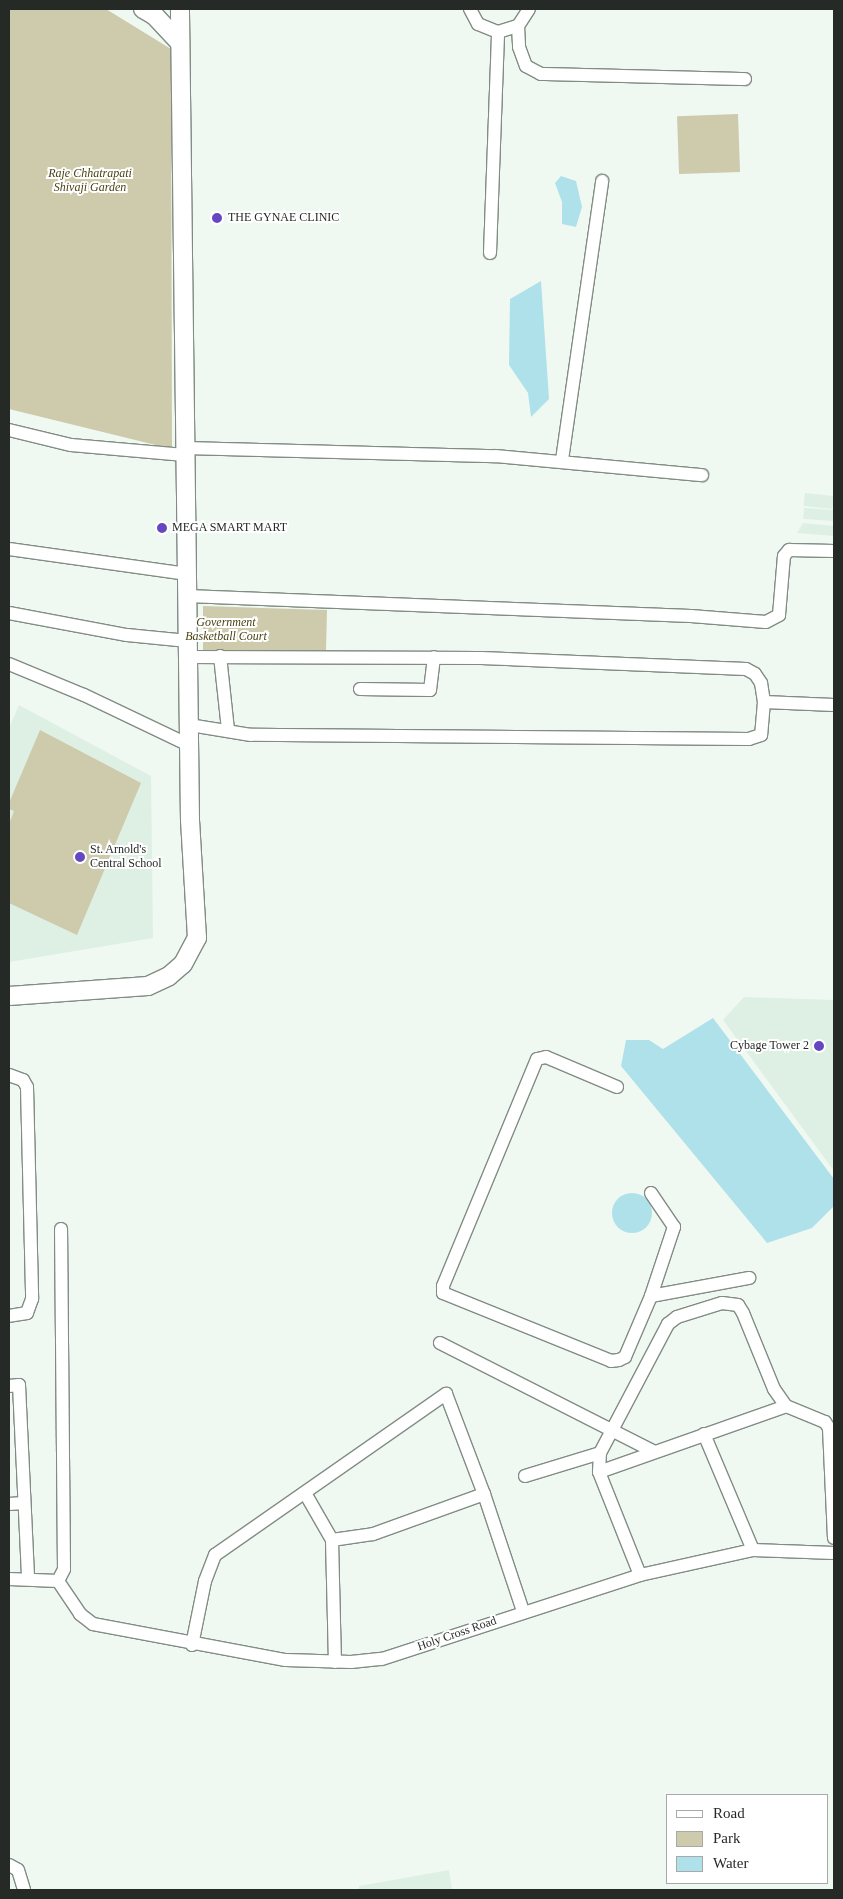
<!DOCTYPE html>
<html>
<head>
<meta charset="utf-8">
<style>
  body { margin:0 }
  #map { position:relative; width:843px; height:1899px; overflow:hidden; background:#eff9f2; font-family:Georgia,serif }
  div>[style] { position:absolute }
  .built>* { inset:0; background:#def0e3; transform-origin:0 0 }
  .green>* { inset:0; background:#cecaac; transform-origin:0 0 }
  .water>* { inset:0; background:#afe1ea }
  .round { border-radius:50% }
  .roads { filter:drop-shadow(1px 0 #828c85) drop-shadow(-1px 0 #828c85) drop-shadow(0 1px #828c85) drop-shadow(0 -1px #828c85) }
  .street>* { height:12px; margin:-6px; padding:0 6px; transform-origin:6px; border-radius:6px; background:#fff }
  .secondary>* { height:18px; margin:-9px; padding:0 9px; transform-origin:9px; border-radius:9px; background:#fff }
  .dots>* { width:14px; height:14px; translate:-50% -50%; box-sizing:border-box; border:2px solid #fff; border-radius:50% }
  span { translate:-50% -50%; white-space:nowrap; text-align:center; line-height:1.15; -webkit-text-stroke:4px #fff; paint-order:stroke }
  .park-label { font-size:12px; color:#494212; font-style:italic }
  .poi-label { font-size:12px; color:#262a27 }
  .left { translate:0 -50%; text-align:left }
  .right { translate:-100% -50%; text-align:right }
  .street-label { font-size:12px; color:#262a27 }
  .frame { position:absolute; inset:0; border:10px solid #262a27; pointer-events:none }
  .legend { position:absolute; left:666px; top:1794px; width:162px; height:90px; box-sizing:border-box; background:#fff; border:1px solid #a8aaa9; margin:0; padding:6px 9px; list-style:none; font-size:15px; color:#262a27 }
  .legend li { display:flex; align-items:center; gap:10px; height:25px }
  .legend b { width:25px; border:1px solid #a8aaa9 }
</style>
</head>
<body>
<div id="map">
  <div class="built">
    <i style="left:805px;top:493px;width:29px;height:13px;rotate:6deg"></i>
    <i style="left:804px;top:508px;width:30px;height:11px;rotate:4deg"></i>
    <i style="clip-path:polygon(803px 523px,834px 526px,834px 536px,797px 533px)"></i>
    <i style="clip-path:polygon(19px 705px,151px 776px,153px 938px,9px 962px,9px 728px)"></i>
    <i style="clip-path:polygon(744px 997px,834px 1000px,834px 1171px,723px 1020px)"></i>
    <i style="clip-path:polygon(449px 1870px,452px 1890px,359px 1890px,359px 1886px)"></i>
  </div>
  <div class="green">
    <i style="clip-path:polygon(9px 9px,106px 9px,171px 49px,172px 449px,9px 409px)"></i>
    <i style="left:738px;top:114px;width:58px;height:61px;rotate:88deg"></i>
    <i style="clip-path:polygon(203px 606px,327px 610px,326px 650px,203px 654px)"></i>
    <i style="clip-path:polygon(40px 730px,141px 783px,77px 935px,9px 903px,9px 824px,14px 811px,9px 809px,9px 803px)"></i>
  </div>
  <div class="water">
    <i style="clip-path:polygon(561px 176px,576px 181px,582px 207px,576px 227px,562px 224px,562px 202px,555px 183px)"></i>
    <i style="clip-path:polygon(541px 281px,549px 399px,531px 417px,528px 393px,509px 365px,510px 299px)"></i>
    <i style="clip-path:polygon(713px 1018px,834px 1179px,834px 1206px,812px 1228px,767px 1243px,621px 1066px,626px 1040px,649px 1040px,663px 1049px)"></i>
    <i class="round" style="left:612px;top:1193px;width:40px;height:40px"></i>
  </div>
  <div class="roads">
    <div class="street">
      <i style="left:470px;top:9px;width:17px;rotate:62deg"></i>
      <i style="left:478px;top:24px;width:22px;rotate:22deg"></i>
      <i style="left:498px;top:32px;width:21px;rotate:-17deg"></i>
      <i style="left:518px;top:26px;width:20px;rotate:-57deg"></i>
      <i style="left:518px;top:26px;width:21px;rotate:87deg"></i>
      <i style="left:519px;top:47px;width:20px;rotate:70deg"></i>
      <i style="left:526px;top:66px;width:17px;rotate:28deg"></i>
      <i style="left:541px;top:74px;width:204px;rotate:1.4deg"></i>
      <i style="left:490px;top:253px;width:221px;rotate:-87.9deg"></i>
      <i style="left:9px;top:430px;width:64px;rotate:13.6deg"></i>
      <i style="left:71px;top:445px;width:114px;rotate:5deg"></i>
      <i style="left:185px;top:448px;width:311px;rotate:1.5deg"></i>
      <i style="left:496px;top:456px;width:207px;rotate:5.3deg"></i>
      <i style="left:562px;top:460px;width:282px;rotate:-81.8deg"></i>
      <i style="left:9px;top:549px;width:180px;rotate:8deg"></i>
      <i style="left:187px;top:596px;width:504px;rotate:2.27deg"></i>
      <i style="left:691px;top:616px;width:75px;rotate:4.6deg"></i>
      <i style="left:766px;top:622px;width:15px;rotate:-28deg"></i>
      <i style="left:779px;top:615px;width:59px;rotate:-85.2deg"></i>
      <i style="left:784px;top:556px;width:8px;rotate:-50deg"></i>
      <i style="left:789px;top:550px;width:45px;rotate:1.3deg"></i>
      <i style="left:9px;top:613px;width:120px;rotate:10.6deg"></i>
      <i style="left:127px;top:635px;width:61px;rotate:5.6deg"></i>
      <i style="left:220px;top:656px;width:74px;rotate:83.8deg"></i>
      <i style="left:188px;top:657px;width:293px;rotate:0.2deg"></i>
      <i style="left:481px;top:658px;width:265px;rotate:2.4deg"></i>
      <i style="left:746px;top:669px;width:10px;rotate:29deg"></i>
      <i style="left:755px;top:674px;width:11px;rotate:56deg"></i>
      <i style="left:761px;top:683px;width:19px;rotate:81deg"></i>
      <i style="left:764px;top:702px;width:33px;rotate:95deg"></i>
      <i style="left:761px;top:735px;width:13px;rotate:162deg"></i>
      <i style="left:749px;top:739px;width:498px;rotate:-179.5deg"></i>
      <i style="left:251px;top:735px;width:63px;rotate:-170.8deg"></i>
      <i style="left:9px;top:664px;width:81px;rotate:22.5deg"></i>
      <i style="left:84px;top:695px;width:116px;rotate:25.5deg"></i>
      <i style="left:360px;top:689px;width:70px;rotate:0.8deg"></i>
      <i style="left:430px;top:690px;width:33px;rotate:-83deg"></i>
      <i style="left:764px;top:702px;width:70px;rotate:2.5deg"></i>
      <i style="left:9px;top:1075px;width:15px;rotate:20deg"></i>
      <i style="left:23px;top:1080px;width:8px;rotate:60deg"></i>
      <i style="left:27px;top:1087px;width:212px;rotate:88.6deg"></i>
      <i style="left:32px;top:1299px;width:15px;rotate:110deg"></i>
      <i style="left:27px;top:1313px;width:18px;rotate:171deg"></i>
      <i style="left:617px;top:1087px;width:77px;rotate:-157.1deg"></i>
      <i style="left:546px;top:1057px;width:9px;rotate:167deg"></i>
      <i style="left:537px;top:1059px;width:246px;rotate:112.5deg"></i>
      <i style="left:443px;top:1286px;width:7px;rotate:90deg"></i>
      <i style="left:443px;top:1293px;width:181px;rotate:22deg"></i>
      <i style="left:611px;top:1361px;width:8px;rotate:-7deg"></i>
      <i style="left:619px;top:1360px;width:7px;rotate:-27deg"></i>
      <i style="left:625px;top:1357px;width:66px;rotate:-66.9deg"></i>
      <i style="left:651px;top:1296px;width:73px;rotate:-71.6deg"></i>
      <i style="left:674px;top:1227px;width:41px;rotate:-124.1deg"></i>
      <i style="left:651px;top:1296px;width:100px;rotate:-10.4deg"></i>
      <i style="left:440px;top:1343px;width:241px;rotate:26.9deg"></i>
      <i style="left:9px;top:1386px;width:10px;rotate:-6deg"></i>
      <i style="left:19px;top:1385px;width:194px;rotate:87.3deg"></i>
      <i style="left:704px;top:1434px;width:126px;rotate:67.1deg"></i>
      <i style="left:599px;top:1472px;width:198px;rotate:-19.4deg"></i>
      <i style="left:525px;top:1476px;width:78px;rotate:-17deg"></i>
      <i style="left:305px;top:1493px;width:54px;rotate:60.1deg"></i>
      <i style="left:332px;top:1540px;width:122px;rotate:88.6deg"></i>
      <i style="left:9px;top:1504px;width:15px;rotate:-4deg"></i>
      <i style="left:332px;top:1540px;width:41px;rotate:-8.3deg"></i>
      <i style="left:373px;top:1534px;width:118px;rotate:-19.8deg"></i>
      <i style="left:640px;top:1575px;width:111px;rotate:-111.7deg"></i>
      <i style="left:599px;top:1472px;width:19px;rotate:-87deg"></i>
      <i style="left:600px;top:1453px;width:146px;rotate:-62.2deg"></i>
      <i style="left:668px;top:1324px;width:11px;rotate:-38deg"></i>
      <i style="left:677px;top:1317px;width:47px;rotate:-17.3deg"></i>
      <i style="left:722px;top:1303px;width:16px;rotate:7deg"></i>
      <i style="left:738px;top:1305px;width:9px;rotate:58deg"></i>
      <i style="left:743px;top:1313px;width:82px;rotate:67.8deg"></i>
      <i style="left:774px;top:1389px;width:21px;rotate:55deg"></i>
      <i style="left:786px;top:1406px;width:42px;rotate:22.3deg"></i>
      <i style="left:825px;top:1422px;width:7px;rotate:56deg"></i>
      <i style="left:829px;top:1428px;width:110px;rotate:87.4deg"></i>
      <i style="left:9px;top:1579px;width:49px;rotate:2.3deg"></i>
      <i style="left:58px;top:1581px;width:40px;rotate:56deg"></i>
      <i style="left:80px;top:1614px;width:16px;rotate:38deg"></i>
      <i style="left:93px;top:1624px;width:196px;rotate:10.6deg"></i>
      <i style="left:286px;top:1660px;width:65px;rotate:1.8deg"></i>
      <i style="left:351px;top:1662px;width:31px;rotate:-6deg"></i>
      <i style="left:382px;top:1659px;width:271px;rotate:-18deg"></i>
      <i style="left:640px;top:1575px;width:116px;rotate:-12.5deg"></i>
      <i style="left:753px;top:1550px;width:81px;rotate:2.1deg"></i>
      <i style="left:58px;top:1581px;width:13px;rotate:-63deg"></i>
      <i style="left:64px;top:1569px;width:340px;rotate:-90.5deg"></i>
      <i style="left:192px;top:1645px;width:65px;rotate:-78.5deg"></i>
      <i style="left:205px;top:1581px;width:28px;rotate:-69deg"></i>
      <i style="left:215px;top:1555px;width:282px;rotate:-34.9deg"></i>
      <i style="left:446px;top:1394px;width:107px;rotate:69.2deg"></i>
      <i style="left:484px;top:1494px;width:123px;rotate:71.6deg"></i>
      <i style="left:9px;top:1865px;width:10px;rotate:29deg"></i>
      <i style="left:18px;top:1870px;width:21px;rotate:73deg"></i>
    </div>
    <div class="secondary">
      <i style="left:143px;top:9px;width:14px;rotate:30deg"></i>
      <i style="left:155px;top:16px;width:37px;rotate:47deg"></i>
      <i style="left:9px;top:996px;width:139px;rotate:-4.1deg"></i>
      <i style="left:148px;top:986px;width:23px;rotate:-25deg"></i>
      <i style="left:169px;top:976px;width:18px;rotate:-41deg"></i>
      <i style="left:183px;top:964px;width:30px;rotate:-62deg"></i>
      <i style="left:197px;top:938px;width:118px;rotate:-93.4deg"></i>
      <i style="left:190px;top:820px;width:811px;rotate:-90.71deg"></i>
    </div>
  </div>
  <div class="dots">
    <i style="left:217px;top:218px;background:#6548c1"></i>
    <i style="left:162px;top:528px;background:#6548c1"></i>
    <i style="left:80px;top:857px;background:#6548c1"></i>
    <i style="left:819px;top:1046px;background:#6548c1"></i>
  </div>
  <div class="park-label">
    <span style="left:90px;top:181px">Raje Chhatrapati<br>Shivaji Garden</span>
    <span style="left:226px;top:630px">Government<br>Basketball Court</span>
  </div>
  <div class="poi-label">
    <span class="left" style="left:228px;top:218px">THE GYNAE CLINIC</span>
    <span class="left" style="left:172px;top:528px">MEGA SMART MART</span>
    <span class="left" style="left:90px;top:857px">St. Arnold's<br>Central School</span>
    <span class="right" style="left:809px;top:1046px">Cybage Tower 2</span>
  </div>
  <div class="street-label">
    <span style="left:457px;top:1634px;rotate:-19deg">Holy Cross Road</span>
  </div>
  <div class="frame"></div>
  <ul class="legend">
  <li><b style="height:6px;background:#fff"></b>Road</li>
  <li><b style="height:14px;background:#cecaac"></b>Park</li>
  <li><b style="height:14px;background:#afe1ea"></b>Water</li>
  </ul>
</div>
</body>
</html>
